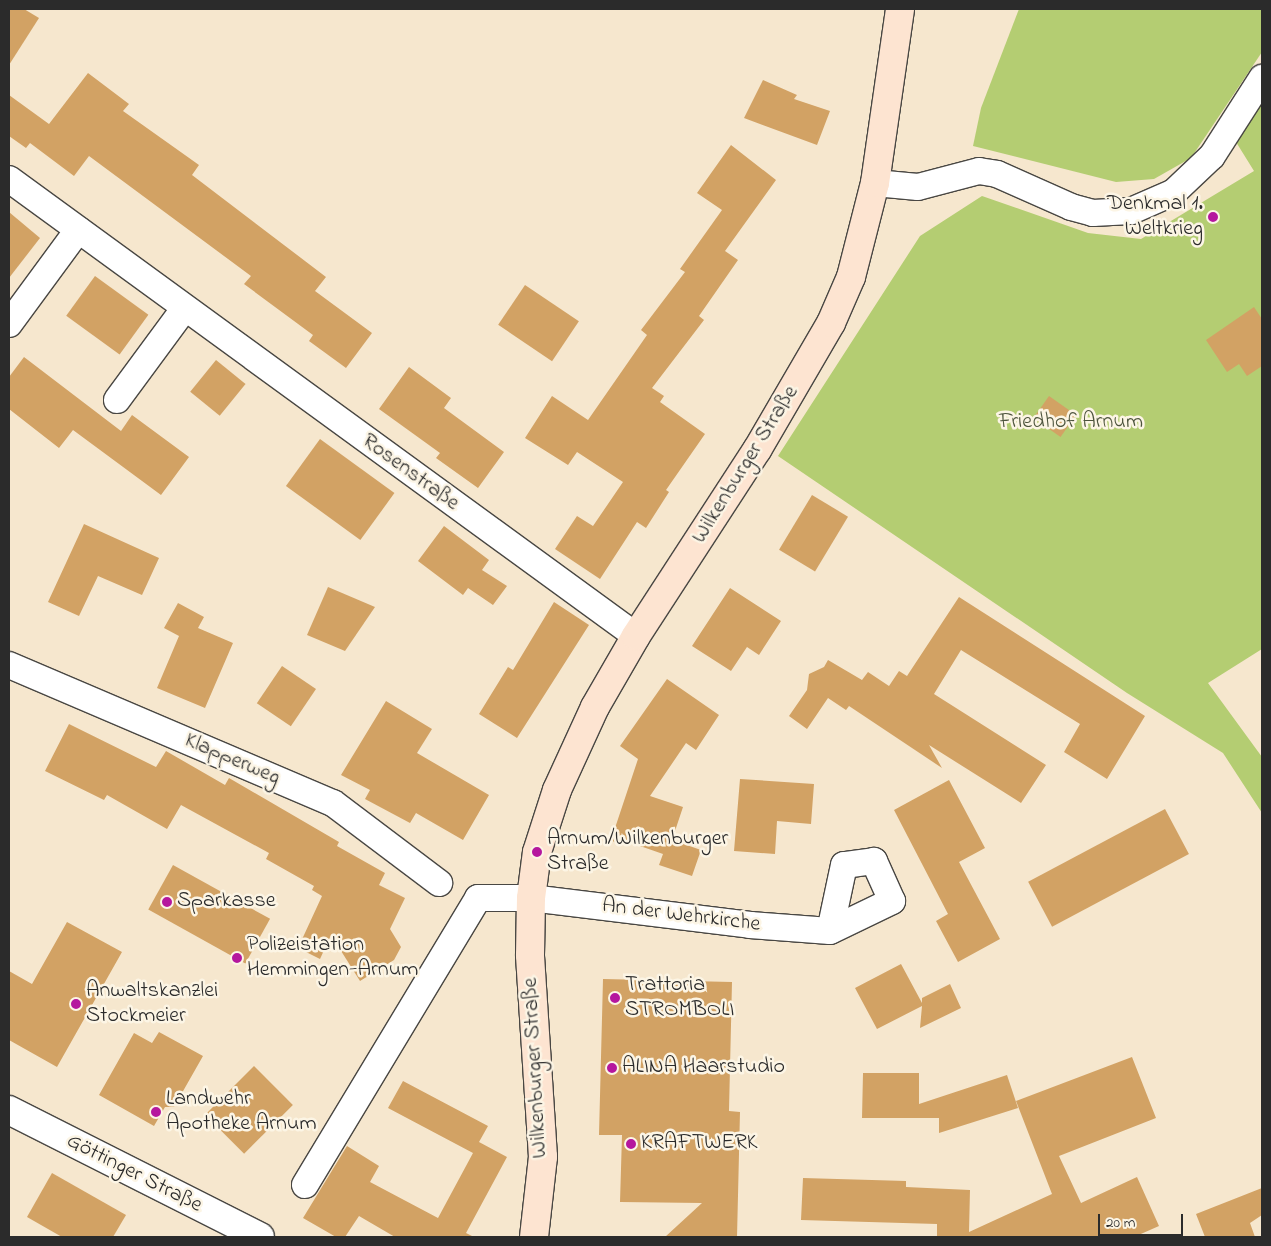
<!DOCTYPE html>
<html>
<head>
<meta charset="utf-8">
<style>
  body { margin:0 }
  #map { position:relative; width:1271px; height:1246px; overflow:hidden; background:#f6e7ce; font-family:"Indie Flower",sans-serif }
  div>[style] { position:absolute }
  .green>* { inset:0; background:#b4cd72 }
  .building>* { inset:0; background:#d2a264; transform-origin:0 0 }
  .roads { filter:drop-shadow(1px 0 #494743) drop-shadow(-1px 0 #494743) drop-shadow(0 1px #494743) drop-shadow(0 -1px #494743) }
  .minor>* { height:26px; margin:-13px; padding:0 13px; transform-origin:13px; border-radius:13px; background:#fff }
  .tertiary>* { height:28px; margin:-14px; padding:0 14px; transform-origin:14px; border-radius:14px; background:#fff }
  .secondary>* { height:28px; margin:-14px; padding:0 14px; transform-origin:14px; border-radius:14px; background:#fde4d1 }
  .dots>* { width:14px; height:14px; translate:-50% -50%; box-sizing:border-box; border:2px solid #fcf5e5; border-radius:50% }
  span { translate:-50% -50%; white-space:nowrap; text-align:center; line-height:1.15; -webkit-text-stroke:5px #fcf5e5; paint-order:stroke }
  .poi-label { font-size:22px; color:#2b2b2b }
  .right { translate:-100% -50%; text-align:right }
  .left { translate:0 -50%; text-align:left }
  .park-label { font-size:22px; color:#4d543d }
  .street-label { font-size:22px; color:#2b2b2b }
  .frame { position:absolute; inset:0; border:10px solid #2b2b2b; pointer-events:none }
  .scale { position:absolute; left:1098px; top:1214px; width:85px; height:22px; box-sizing:border-box; border:2px solid #2b2b2b; border-top:0; padding-left:6px; font-size:15px; line-height:18px; white-space:nowrap; color:#2b2b2b; -webkit-text-stroke:4px #fcf5e5; paint-order:stroke }
</style>
</head>
<body>
<div id="map">
  <div class="green">
    <i style="clip-path:polygon(1019px 9px,1262px 9px,1262px 52px,1191px 158px,1154px 179px,1116px 182px,973px 146px,981px 108px)"></i>
    <i style="clip-path:polygon(1262px 103px,1262px 649px,1208px 683px,1262px 757px,1262px 813px,1223px 753px,1127px 693px,778px 456px,920px 236px,982px 196px,1088px 233px,1141px 239px,1254px 171px,1236px 142px)"></i>
  </div>
  <div class="building">
    <i style="clip-path:polygon(9px 9px,24px 9px,39px 18px,9px 65px)"></i>
    <i style="clip-path:polygon(88px 73px,129px 104px,123px 111px,199px 165px,192px 175px,326px 277px,315px 291px,372px 333px,346px 368px,309px 341px,313px 335px,244px 284px,251px 276px,89px 156px,74px 176px,30px 143px,26px 148px,9px 136px,9px 95px,49px 124px)"></i>
    <i style="clip-path:polygon(763px 80px,797px 95px,794px 99px,830px 111px,817px 145px,744px 118px)"></i>
    <i style="clip-path:polygon(731px 145px,776px 180px,725px 251px,738px 260px,699px 316px,704px 320px,652px 388px,664px 396px,660px 402px,705px 434px,666px 490px,669px 492px,646px 528px,637px 522px,600px 579px,555px 549px,577px 516px,593px 526px,623px 482px,577px 452px,568px 465px,525px 438px,552px 396px,588px 420px,647px 335px,641px 330px,685px 272px,680px 269px,722px 210px,697px 193px)"></i>
    <i style="clip-path:polygon(9px 212px,40px 238px,9px 278px)"></i>
    <i style="left:95px;top:276px;width:66px;height:49px;rotate:36deg"></i>
    <i style="left:525px;top:285px;width:65px;height:48px;rotate:34deg"></i>
    <i style="clip-path:polygon(1254px 307px,1262px 319px,1262px 366px,1247px 376px,1239px 364px,1227px 372px,1206px 340px)"></i>
    <i style="clip-path:polygon(24px 357px,121px 431px,132px 415px,189px 457px,161px 495px,73px 430px,59px 448px,9px 409px,9px 377px)"></i>
    <i style="left:216px;top:360px;width:38px;height:41px;rotate:39deg"></i>
    <i style="clip-path:polygon(409px 367px,451px 398px,444px 408px,504px 452px,478px 488px,436px 458px,440px 453px,379px 409px)"></i>
    <i style="left:1049px;top:396px;width:33px;height:27px;rotate:35deg"></i>
    <i style="left:320px;top:439px;width:92px;height:58px;rotate:36deg"></i>
    <i style="left:812px;top:495px;width:42px;height:64px;rotate:31deg"></i>
    <i style="clip-path:polygon(84px 524px,159px 558px,142px 595px,98px 576px,79px 616px,48px 602px)"></i>
    <i style="clip-path:polygon(444px 526px,489px 560px,482px 570px,507px 586px,493px 605px,468px 588px,463px 595px,418px 561px)"></i>
    <i style="clip-path:polygon(328px 587px,375px 607px,345px 651px,307px 635px)"></i>
    <i style="clip-path:polygon(730px 588px,781px 621px,759px 655px,747px 647px,731px 671px,692px 646px)"></i>
    <i style="clip-path:polygon(959px 597px,1145px 716px,1107px 779px,1064px 752px,1080px 724px,961px 650px,934px 694px,1046px 765px,1021px 803px,929px 745px,942px 768px,849px 706px,846px 710px,828px 698px,807px 729px,789px 716px,807px 690px,809px 674px,824px 667px,828px 660px,862px 680px,868px 672px,889px 686px,899px 671px,907px 676px)"></i>
    <i style="clip-path:polygon(554px 602px,589px 625px,517px 738px,479px 714px,508px 667px,513px 670px)"></i>
    <i style="clip-path:polygon(178px 603px,204px 617px,198px 628px,233px 643px,205px 708px,157px 688px,179px 636px,164px 628px)"></i>
    <i style="left:282px;top:666px;width:41px;height:45px;rotate:34deg"></i>
    <i style="clip-path:polygon(667px 679px,719px 715px,696px 750px,686px 743px,650px 796px,683px 807px,672px 840px,701px 850px,692px 876px,659px 865px,663px 854px,620px 839px,616px 843px,611px 840px,638px 759px,620px 746px)"></i>
    <i style="clip-path:polygon(386px 701px,432px 729px,417px 753px,489px 795px,463px 840px,416px 813px,410px 823px,365px 799px,370px 790px,341px 775px)"></i>
    <i style="clip-path:polygon(69px 724px,156px 767px,166px 751px,225px 785px,229px 778px,339px 842px,337px 846px,385px 873px,379px 885px,405px 898px,390px 929px,401px 947px,394px 960px,360px 981px,331px 935px,320px 959px,298px 948px,322px 896px,312px 890px,314px 886px,266px 859px,269px 853px,181px 805px,167px 829px,107px 795px,104px 800px,45px 771px)"></i>
    <i style="clip-path:polygon(740px 779px,814px 784px,811px 824px,777px 821px,775px 854px,734px 851px)"></i>
    <i style="clip-path:polygon(949px 780px,985px 848px,959px 862px,1000px 939px,958px 962px,936px 921px,948px 914px,894px 810px)"></i>
    <i style="left:1165px;top:809px;width:51px;height:155px;rotate:62deg"></i>
    <i style="left:173px;top:865px;width:111px;height:51px;rotate:29deg"></i>
    <i style="clip-path:polygon(67px 922px,122px 952px,57px 1067px,9px 1040px,9px 971px,32px 984px)"></i>
    <i style="clip-path:polygon(901px 964px,922px 1003px,922px 998px,950px 984px,961px 1008px,920px 1028px,922px 1006px,877px 1029px,855px 988px)"></i>
    <i style="clip-path:polygon(603px 979px,732px 982px,729px 1111px,740px 1112px,737px 1237px,665px 1237px,702px 1203px,620px 1202px,622px 1135px,599px 1135px)"></i>
    <i style="clip-path:polygon(159px 1032px,203px 1056px,174px 1107px,165px 1107px,154px 1126px,99px 1095px,134px 1033px,152px 1043px)"></i>
    <i style="clip-path:polygon(1132px 1057px,1156px 1118px,1059px 1156px,1081px 1203px,1137px 1177px,1159px 1226px,1134px 1237px,937px 1237px,937px 1224px,801px 1220px,803px 1178px,906px 1181px,906px 1187px,970px 1190px,969px 1232px,1052px 1194px,1016px 1101px)"></i>
    <i style="left:254px;top:1066px;width:55px;height:69px;rotate:45deg"></i>
    <i style="clip-path:polygon(863px 1073px,919px 1073px,919px 1104px,1007px 1075px,1018px 1108px,939px 1133px,939px 1118px,862px 1118px)"></i>
    <i style="clip-path:polygon(403px 1081px,488px 1126px,479px 1142px,507px 1157px,466px 1233px,474px 1237px,395px 1237px,359px 1216px,345px 1237px,336px 1237px,303px 1218px,347px 1146px,379px 1166px,370px 1182px,438px 1218px,473px 1153px,388px 1108px)"></i>
    <i style="clip-path:polygon(52px 1173px,126px 1215px,113px 1237px,62px 1237px,27px 1217px)"></i>
    <i style="clip-path:polygon(1262px 1188px,1262px 1215px,1250px 1223px,1255px 1237px,1205px 1237px,1196px 1214px)"></i>
  </div>
  <div class="roads">
    <div class="minor">
      <i style="left:9px;top:179px;width:776px;rotate:36.09deg"></i>
      <i style="left:875px;top:183px;width:43px;rotate:5.3deg"></i>
      <i style="left:918px;top:187px;width:63px;rotate:-14.7deg"></i>
      <i style="left:979px;top:171px;width:18px;rotate:9deg"></i>
      <i style="left:997px;top:174px;width:81px;rotate:24deg"></i>
      <i style="left:1071px;top:207px;width:23px;rotate:15deg"></i>
      <i style="left:1093px;top:213px;width:38px;rotate:-3deg"></i>
      <i style="left:1131px;top:211px;width:47px;rotate:-23.8deg"></i>
      <i style="left:1174px;top:192px;width:52px;rotate:-43.5deg"></i>
      <i style="left:1212px;top:156px;width:93px;rotate:-57.3deg"></i>
      <i style="left:9px;top:324px;width:117px;rotate:-53.7deg"></i>
      <i style="left:117px;top:400px;width:113px;rotate:-53.6deg"></i>
      <i style="left:9px;top:665px;width:352px;rotate:23.1deg"></i>
      <i style="left:333px;top:803px;width:133px;rotate:37deg"></i>
      <i style="left:305px;top:1185px;width:335px;rotate:-58.9deg"></i>
      <i style="left:478px;top:898px;width:53px"></i>
      <i style="left:531px;top:898px;width:221px;rotate:7deg"></i>
      <i style="left:750px;top:925px;width:80px;rotate:4.3deg"></i>
      <i style="left:830px;top:931px;width:69px;rotate:-25.8deg"></i>
      <i style="left:892px;top:901px;width:44px;rotate:-114.2deg"></i>
      <i style="left:874px;top:861px;width:30px;rotate:172deg"></i>
      <i style="left:844px;top:865px;width:67px;rotate:102deg"></i>
    </div>
    <div class="tertiary">
      <i style="left:9px;top:1110px;width:281px;rotate:26.8deg"></i>
    </div>
    <div class="secondary">
      <i style="left:534px;top:1237px;width:81px;rotate:-83.6deg"></i>
      <i style="left:543px;top:1157px;width:202px;rotate:-93.7deg"></i>
      <i style="left:530px;top:955px;width:57px;rotate:-89deg"></i>
      <i style="left:531px;top:898px;width:46px;rotate:-82.6deg"></i>
      <i style="left:537px;top:852px;width:65px;rotate:-72.1deg"></i>
      <i style="left:557px;top:790px;width:91px;rotate:-65.4deg"></i>
      <i style="left:595px;top:707px;width:82px;rotate:-60deg"></i>
      <i style="left:636px;top:636px;width:222px;rotate:-57deg"></i>
      <i style="left:757px;top:450px;width:147px;rotate:-59.8deg"></i>
      <i style="left:831px;top:323px;width:50px;rotate:-66.5deg"></i>
      <i style="left:851px;top:277px;width:97px;rotate:-75.7deg"></i>
      <i style="left:875px;top:183px;width:176px;rotate:-81.8deg"></i>
    </div>
  </div>
  <div class="dots">
    <i style="left:1213px;top:217px;background:#b5179e"></i>
    <i style="left:537px;top:852px;background:#b5179e"></i>
    <i style="left:167px;top:902px;background:#b5179e"></i>
    <i style="left:237px;top:958px;background:#b5179e"></i>
    <i style="left:615px;top:998px;background:#b5179e"></i>
    <i style="left:76px;top:1004px;background:#b5179e"></i>
    <i style="left:612px;top:1068px;background:#b5179e"></i>
    <i style="left:156px;top:1112px;background:#b5179e"></i>
    <i style="left:631px;top:1144px;background:#b5179e"></i>
  </div>
  <div class="poi-label">
    <span class="right" style="left:1203px;top:217px">Denkmal 1.<br>Weltkrieg</span>
    <span class="left" style="left:547px;top:852px">Arnum/Wilkenburger<br>Straße</span>
    <span class="left" style="left:177px;top:902px">Sparkasse</span>
    <span class="left" style="left:247px;top:958px">Polizeistation<br>Hemmingen-Arnum</span>
    <span class="left" style="left:625px;top:998px">Trattoria<br>STROMBOLI</span>
    <span class="left" style="left:86px;top:1004px">Anwaltskanzlei<br>Stockmeier</span>
    <span class="left" style="left:622px;top:1068px">ALINA Haarstudio</span>
    <span class="left" style="left:166px;top:1112px">Landwehr<br>Apotheke Arnum</span>
    <span class="left" style="left:641px;top:1144px">KRAFTWERK</span>
  </div>
  <div class="park-label">
    <span style="left:1071px;top:423px">Friedhof Arnum</span>
  </div>
  <div class="street-label">
    <span style="left:746px;top:465px;rotate:-58deg">Wilkenburger Straße</span>
    <span style="left:410px;top:473px;rotate:36deg">Rosenstraße</span>
    <span style="left:232px;top:760px;rotate:23deg">Klapperweg</span>
    <span style="left:681px;top:916px;rotate:7deg">An der Wehrkirche</span>
    <span style="left:536px;top:1068px;rotate:-93deg">Wilkenburger Straße</span>
    <span style="left:134px;top:1174px;rotate:27deg">Göttinger Straße</span>
  </div>
  <div class="frame"></div>
  <div class="scale">20 m</div>
</div>
</body>
</html>
